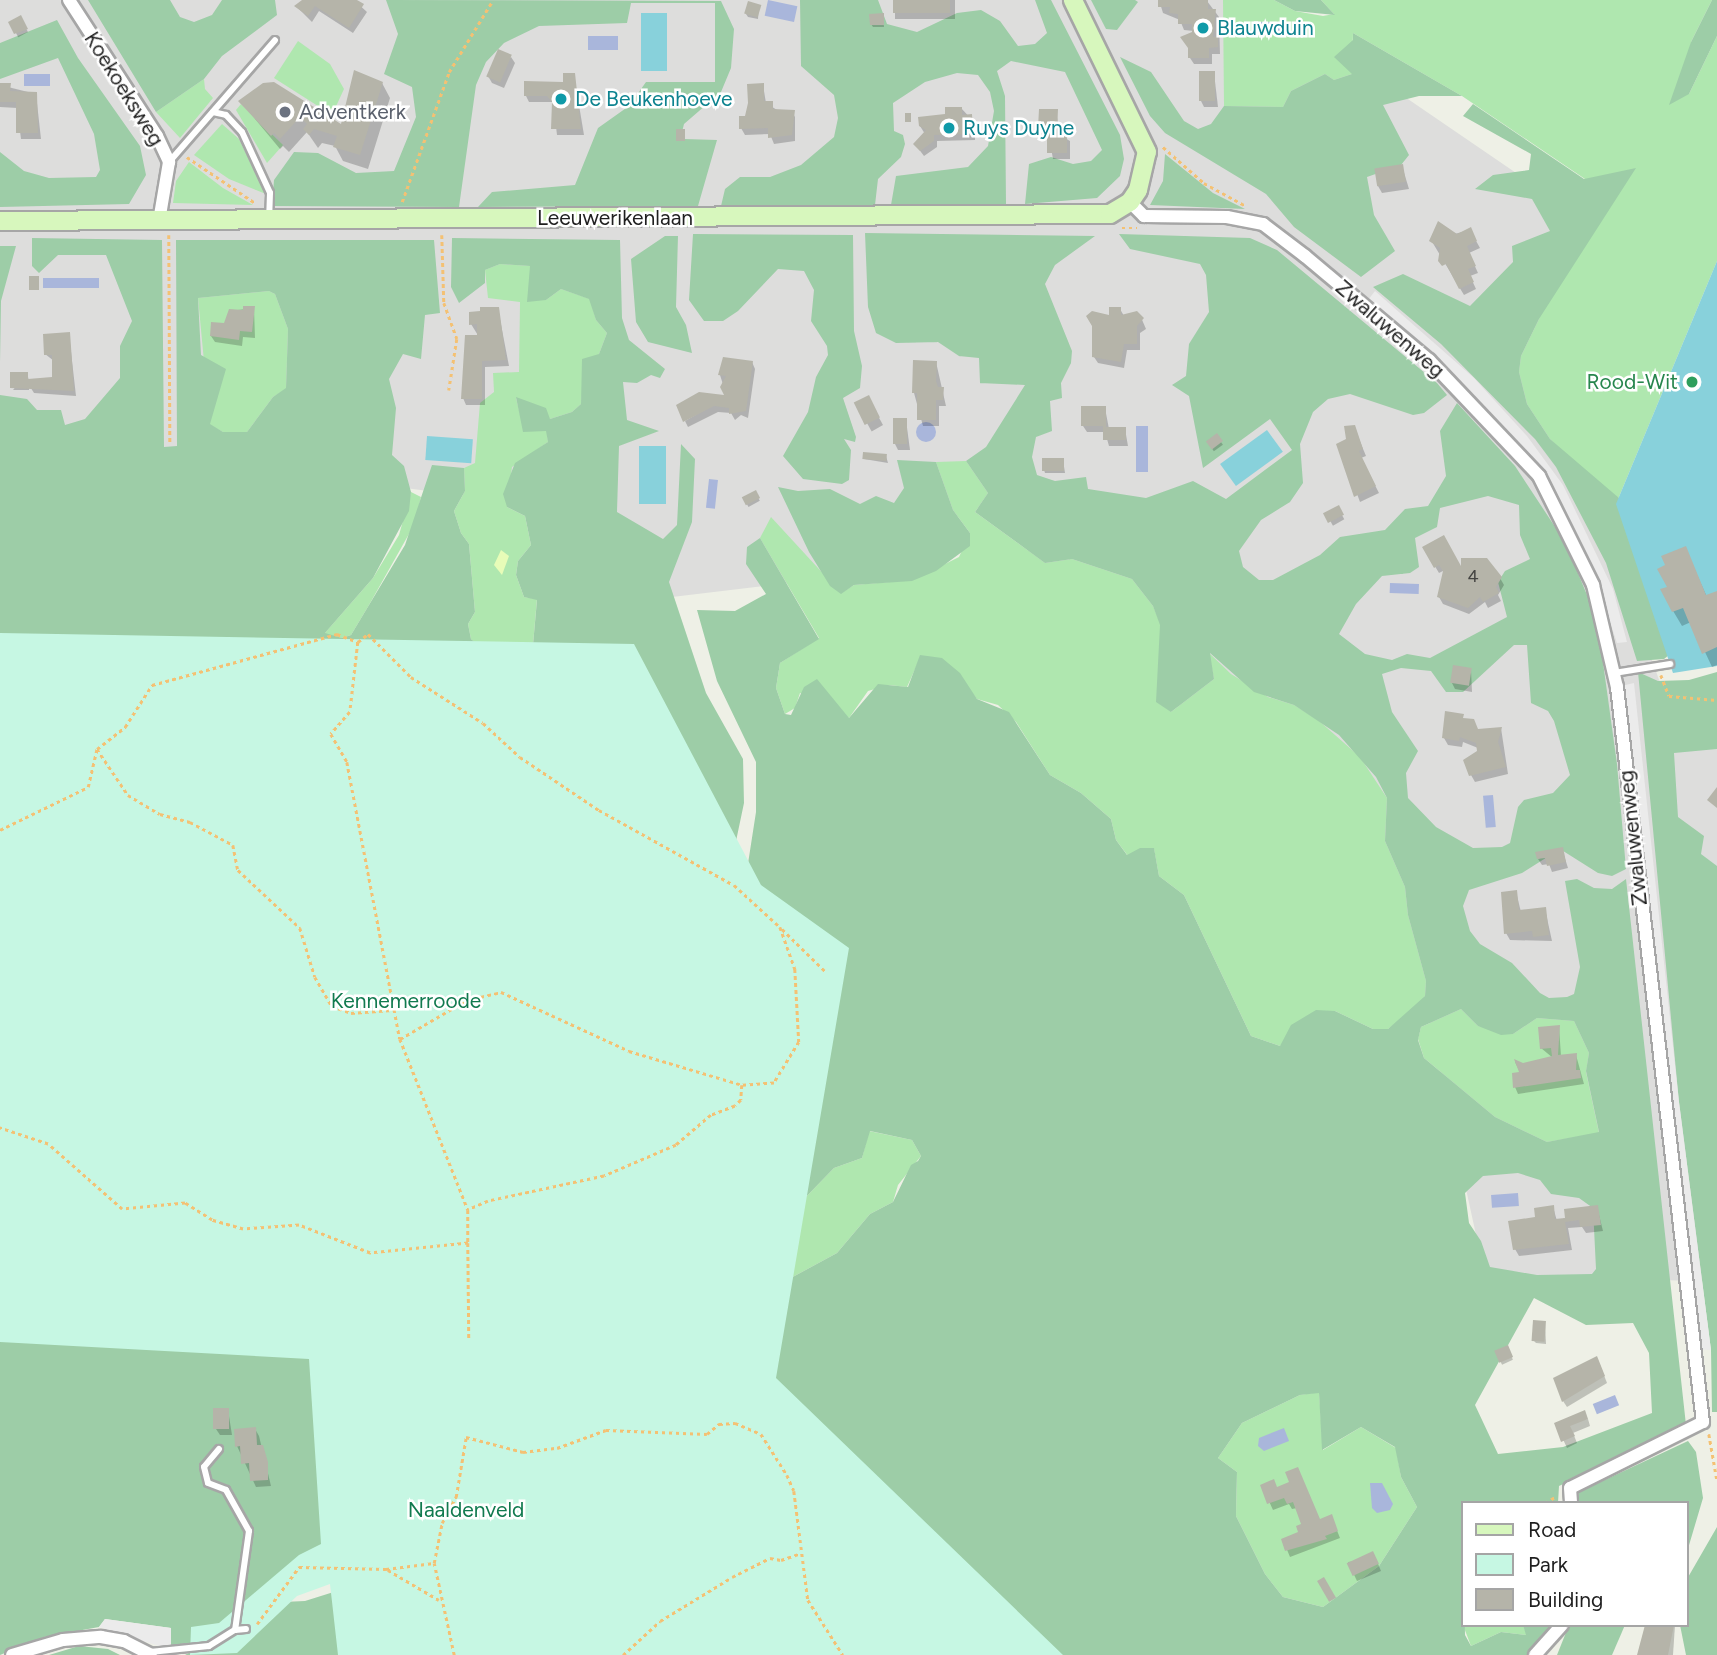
<!DOCTYPE html>
<html>
<head>
<meta charset="utf-8">
<style>
  body { margin:0 }
  #map { position:relative; width:1717px; height:1655px; overflow:hidden; background:#eef0e6; font-family:Figtree,sans-serif }
  div>[style] { position:absolute }
  .residential>* { inset:0; background:#dddddc }
  .grass>* { inset:0; background:#afe7af }
  .forest>* { inset:0; background:#9dcda7 }
  .sand>* { inset:0; background:#e7fcb8 }
  .park>* { inset:0; background:#c6f7e3 }
  .pitch>* { inset:0; background:#88d1db; transform-origin:0 0 }
  .parking>* { inset:0; background:#ebebeb }
  .water>* { inset:0; background:#a9b6db; transform-origin:0 0 }
  .round { border-radius:50% }
  .shadow>* { inset:0; background:#0003; transform-origin:0 0 }
  .building>* { inset:0; background:#b5b4a9; transform-origin:0 0 }
  .path>* { height:2.5px; margin-top:-1.25px; transform-origin:0; background:repeating-linear-gradient(90deg,#f4c173 0 3.5px,transparent 0 7px) }
  .roads { filter:drop-shadow(2px 0 #a6a6a6) drop-shadow(-2px 0 #a6a6a6) drop-shadow(0 2px #a6a6a6) drop-shadow(0 -2px #a6a6a6) }
  .lane>* { height:6px; margin:-3px; padding:0 3px; transform-origin:3px; border-radius:3px; background:#fff }
  .street>* { height:12px; margin:-6px; padding:0 6px; transform-origin:6px; border-radius:6px; background:#fff }
  .secondary>* { height:18px; margin:-9px; padding:0 9px; transform-origin:9px; border-radius:9px; background:#d7f7bd }
  .dots>* { width:19px; height:19px; translate:-50% -50%; box-sizing:border-box; border:4px solid #fff; border-radius:50% }
  span { translate:-50% -50%; white-space:nowrap; text-align:center; line-height:1.15; -webkit-text-stroke:5px #fff; paint-order:stroke }
  .number-label { font-size:18px; color:#444442 }
  .number-label span { -webkit-text-stroke-width:0 }
  .culture-label { font-size:21px; color:#0d838f }
  .left { translate:0 -50%; text-align:left }
  .street-label { font-size:21px; color:#1f1f1f }
  .worship-label { font-size:21px; color:#5b616d }
  .leisure-label { font-size:21px; color:#27864d }
  .right { translate:-100% -50%; text-align:right }
  .park-label { font-size:21px; color:#117a4f }
  .legend { position:absolute; left:1461px; top:1501px; width:228px; height:126px; box-sizing:border-box; background:#fff; border:2px solid #a5a5a5; margin:0; padding:9px 12px; list-style:none; font-size:21px; color:#1f1f1f }
  .legend li { display:flex; align-items:center; gap:14px; height:35px }
  .legend b { width:35px; border:2px solid #a5a5a5 }
</style>
</head>
<body>
<div id="map">
  <div class="residential">
    <i style="clip-path:polygon(0 0,1263px 0,1576px 214px,1593px 495px,1663px 691px,1717px 686px,1717px 895px,1702px 1281px,1485px 1276px,1414px 951px,984px 505px,798px 582px,555px 611px,577px 510px,304px 475px,0 483px)"></i>
  </div>
  <div class="grass">
    <i style="clip-path:polygon(1223px 0,1274px 0,1295px 11px,1323px 16px,1334px 14px,1321px 0,1712px 0,1691px 42px,1689px 94px,1717px 36px,1717px 261px,1616px 504px,1550px 439px,1527px 404px,1519px 372px,1521px 356px,1539px 319px,1585px 179px,1462px 96px,1353px 33px,1352px 74px,1334px 80px,1325px 74px,1291px 91px,1283px 107px,1224px 106px)"></i>
    <i style="clip-path:polygon(298px 41px,330px 64px,344px 89px,332px 115px,274px 78px)"></i>
    <i style="clip-path:polygon(204px 79px,205px 89px,213px 98px,180px 138px,156px 112px)"></i>
    <i style="clip-path:polygon(241px 104px,283px 145px,267px 163px,236px 110px)"></i>
    <i style="clip-path:polygon(222px 124px,239px 139px,266px 194px,229px 179px,194px 155px)"></i>
    <i style="clip-path:polygon(189px 162px,223px 188px,253px 205px,173px 203px,176px 181px)"></i>
    <i style="clip-path:polygon(500px 264px,530px 266px,546px 300px,561px 289px,590px 299px,596px 320px,607px 333px,599px 354px,584px 373px,581px 404px,572px 412px,550px 419px,516px 398px,523px 427px,547px 431px,548px 442px,512px 467px,507px 507px,525px 516px,531px 545px,518px 561px,516px 575px,524px 597px,537px 599px,531px 667px,480px 648px,471px 639px,468px 624px,475px 612px,469px 544px,461px 533px,454px 511px,465px 491px,464px 468px,475px 463px,480px 403px,494px 392px,493px 373px,519px 372px,520px 302px,488px 298px,485px 270px)"></i>
    <i style="clip-path:polygon(269px 291px,275px 294px,288px 329px,286px 389px,273px 397px,247px 432px,223px 432px,210px 425px,198px 298px)"></i>
    <i style="clip-path:polygon(966px 461px,988px 493px,975px 512px,1037px 557px,1045px 563px,1072px 559px,1132px 579px,1153px 606px,1161px 625px,1171px 712px,1214px 679px,1209px 653px,1231px 674px,1268px 697px,1294px 705px,1318px 720px,1360px 757px,1387px 798px,1385px 841px,1405px 887px,1408px 915px,1426px 981px,1425px 996px,1417px 1007px,1388px 1029px,1373px 1029px,1335px 1011px,1280px 1046px,1251px 1036px,1184px 895px,1159px 876px,1154px 849px,1128px 856px,1116px 840px,1111px 819px,1081px 793px,1050px 775px,1016px 722px,998px 705px,977px 699px,952px 667px,921px 656px,907px 687px,889px 685px,868px 691px,849px 718px,800px 693px,795px 708px,785px 714px,776px 688px,780px 663px,819px 638px,760px 538px,771px 517px,841px 593px,854px 585px,913px 580px,959px 557px,970px 533px,953px 510px,936px 462px)"></i>
    <i style="clip-path:polygon(411px 492px,421px 497px,414px 525px,369px 605px,351px 635px,342px 638px,324px 634px,373px 578px,399px 535px)"></i>
    <i style="clip-path:polygon(1461px 1009px,1478px 1026px,1513px 1034px,1537px 1018px,1574px 1021px,1589px 1053px,1586px 1072px,1599px 1133px,1547px 1142px,1495px 1117px,1424px 1058px,1418px 1039px,1421px 1027px)"></i>
    <i style="clip-path:polygon(869px 1131px,912px 1140px,921px 1156px,898px 1185px,893px 1202px,870px 1214px,837px 1253px,789px 1279px,802px 1201px,834px 1168px,862px 1158px)"></i>
    <i style="clip-path:polygon(1319px 1392px,1323px 1450px,1361px 1427px,1396px 1448px,1401px 1477px,1417px 1507px,1379px 1566px,1323px 1607px,1283px 1597px,1265px 1574px,1236px 1516px,1237px 1472px,1218px 1458px,1242px 1423px,1300px 1395px)"></i>
    <i style="clip-path:polygon(1463px 1625px,1523px 1625px,1527px 1635px,1501px 1632px,1471px 1646px)"></i>
  </div>
  <div class="forest">
    <i style="clip-path:polygon(88px 0,170px 0,180px 17px,194px 22px,212px 15px,222px 0,275px 0,277px 15px,222px 56px,204px 79px,156px 112px)"></i>
    <i style="clip-path:polygon(386px 0,721px 1px,734px 29px,731px 68px,721px 92px,684px 124px,682px 132px,684px 139px,717px 140px,698px 206px,478px 207px,492px 192px,575px 185px,598px 128px,629px 106px,646px 82px,715px 82px,715px 3px,631px 3px,627px 23px,539px 26px,504px 43px,486px 62px,476px 85px,459px 207px,272px 206px,274px 180px,294px 152px,318px 153px,356px 173px,394px 171px,416px 117px,412px 87px,384px 74px,398px 34px)"></i>
    <i style="clip-path:polygon(800px 0,878px 0,887px 24px,917px 32px,957px 13px,981px 10px,1000px 21px,1018px 46px,1035px 44px,1047px 33px,1035px 0,1051px 0,1120px 135px,1124px 159px,1120px 176px,1097px 198px,1025px 204px,1029px 164px,1051px 157px,1073px 164px,1091px 161px,1102px 150px,1065px 72px,1011px 61px,997px 71px,1005px 96px,1006px 204px,891px 205px,896px 176px,968px 167px,988px 146px,994px 111px,990px 92px,978px 75px,957px 73px,925px 82px,893px 103px,894px 131px,903px 135px,905px 144px,901px 157px,878px 179px,875px 205px,721px 206px,725px 189px,740px 177px,770px 177px,801px 165px,834px 137px,838px 118px,834px 95px,801px 66px)"></i>
    <i style="clip-path:polygon(1091px 0,1135px 0,1138px 2px,1117px 30px,1106px 29px)"></i>
    <i style="clip-path:polygon(1274px 0,1321px 0,1335px 15px,1295px 11px)"></i>
    <i style="clip-path:polygon(1712px 0,1717px 0,1717px 36px,1689px 94px,1669px 105px,1691px 42px)"></i>
    <i style="clip-path:polygon(57px 20px,78px 58px,140px 146px,146px 175px,129px 204px,0 207px,0 152px,24px 171px,49px 178px,96px 177px,100px 170px,94px 134px,58px 58px,0 79px,0 43px)"></i>
    <i style="clip-path:polygon(1353px 33px,1462px 96px,1419px 96px,1383px 105px,1409px 155px,1401px 165px,1367px 177px,1374px 215px,1395px 251px,1361px 277px,1294px 227px,1266px 194px,1165px 133px,1150px 116px,1120px 57px,1151px 72px,1184px 121px,1198px 129px,1211px 124px,1224px 106px,1283px 107px,1291px 91px,1325px 74px,1334px 80px,1352px 74px,1334px 57px,1353px 40px)"></i>
    <i style="clip-path:polygon(1473px 104px,1584px 179px,1636px 168px,1539px 319px,1521px 356px,1519px 372px,1527px 404px,1550px 439px,1619px 498px,1674px 651px,1664px 659px,1637px 661px,1606px 563px,1556px 467px,1535px 439px,1441px 344px,1373px 287px,1403px 274px,1470px 306px,1513px 262px,1512px 246px,1550px 231px,1532px 199px,1475px 189px,1493px 175px,1529px 170px,1531px 154px,1463px 116px)"></i>
    <i style="clip-path:polygon(1165px 154px,1213px 193px,1245px 209px,1150px 205px,1163px 181px)"></i>
    <i style="clip-path:polygon(evenodd,865px 233px,1095px 236px,1055px 265px,1045px 284px,1072px 351px,1071px 363px,1061px 383px,1062px 398px,1050px 401px,1052px 431px,1036px 437px,1032px 457px,1037px 475px,1055px 481px,1086px 477px,1088px 489px,1146px 498px,1193px 481px,1226px 499px,1292px 450px,1270px 419px,1203px 468px,1189px 396px,1172px 385px,1186px 376px,1189px 344px,1209px 312px,1206px 275px,1200px 264px,1130px 249px,1119px 234px,1250px 238px,1277px 250px,1437px 383px,1447px 395px,1424px 413px,1413px 415px,1350px 394px,1328px 399px,1313px 412px,1300px 444px,1303px 483px,1290px 502px,1261px 520px,1239px 551px,1243px 567px,1259px 580px,1273px 580px,1320px 555px,1340px 537px,1385px 530px,1405px 509px,1428px 506px,1446px 476px,1440px 431px,1457px 403px,1515px 466px,1565px 542px,1597px 619px,1617px 764px,1626px 869px,1612px 876px,1598px 873px,1560px 849px,1522px 873px,1469px 890px,1463px 906px,1470px 931px,1480px 944px,1512px 963px,1540px 993px,1549px 998px,1567px 997px,1574px 994px,1580px 967px,1565px 881px,1577px 879px,1594px 888px,1612px 889px,1626px 879px,1686px 1425px,1559px 1486px,1558px 1503px,1463px 1503px,1465px 1635px,1471px 1646px,1501px 1632px,1526px 1635px,1523px 1625px,1551px 1625px,1535px 1655px,847px 1655px,327px 1575px,199px 1642px,171px 1645px,171px 1628px,105px 1619px,99px 1627px,44px 1637px,0 1655px,0 395px,27px 399px,37px 410px,61px 410px,65px 425px,85px 419px,120px 378px,120px 346px,132px 321px,106px 255px,58px 255px,39px 273px,32px 266px,32px 238px,162px 240px,164px 447px,177px 446px,176px 240px,434px 240px,440px 313px,425px 315px,421px 359px,403px 354px,389px 379px,396px 408px,392px 455px,404px 466px,411px 492px,409px 511px,373px 578px,325px 633px,342px 638px,351px 635px,405px 545px,432px 465px,464px 468px,465px 491px,454px 511px,461px 533px,469px 544px,475px 612px,468px 624px,471px 639px,775px 906px,747px 870px,756px 812px,756px 762px,717px 681px,697px 610px,735px 611px,766px 594px,746px 564px,747px 547px,760px 538px,819px 639px,780px 663px,776px 688px,785px 714px,791px 715px,804px 687px,817px 679px,849px 718px,878px 684px,908px 687px,920px 655px,942px 658px,960px 673px,977px 699px,1009px 712px,1050px 775px,1081px 793px,1111px 819px,1116px 840px,1127px 855px,1140px 848px,1154px 848px,1159px 876px,1184px 895px,1251px 1036px,1280px 1046px,1291px 1025px,1316px 1010px,1335px 1011px,1373px 1029px,1388px 1029px,1425px 996px,1426px 981px,1408px 915px,1405px 887px,1385px 841px,1387px 798px,1376px 777px,1339px 735px,1294px 705px,1254px 692px,1210px 653px,1214px 679px,1171px 712px,1156px 702px,1160px 625px,1153px 606px,1132px 579px,1072px 559px,1045px 563px,975px 512px,988px 493px,966px 461px,986px 447px,1025px 385px,980px 383px,979px 358px,959px 356px,938px 342px,896px 343px,876px 333px,868px 307px,865px 233px,269px 291px,275px 294px,288px 329px,286px 388px,273px 397px,247px 432px,223px 432px,210px 424px,226px 369px,201px 355px,198px 298px,269px 291px,865px 233px,1488px 496px,1519px 505px,1520px 535px,1530px 559px,1505px 571px,1498px 582px,1507px 617px,1430px 658px,1407px 654px,1392px 660px,1365px 654px,1339px 634px,1356px 604px,1382px 576px,1410px 573px,1419px 567px,1415px 538px,1437px 527px,1440px 508px,1488px 496px,865px 233px,1514px 645px,1527px 645px,1531px 703px,1548px 711px,1554px 721px,1570px 775px,1553px 793px,1524px 800px,1518px 807px,1510px 843px,1502px 847px,1473px 848px,1436px 827px,1408px 798px,1406px 773px,1418px 751px,1392px 712px,1382px 674px,1401px 668px,1431px 671px,1446px 692px,1463px 692px,1514px 645px,865px 233px,1461px 1009px,1478px 1026px,1501px 1035px,1513px 1034px,1537px 1018px,1574px 1021px,1589px 1053px,1586px 1071px,1599px 1132px,1547px 1142px,1495px 1117px,1424px 1058px,1418px 1040px,1421px 1027px,1461px 1009px,865px 233px,870px 1131px,912px 1140px,921px 1156px,918px 1161px,911px 1165px,893px 1202px,870px 1214px,837px 1253px,789px 1279px,802px 1201px,834px 1168px,862px 1158px,870px 1131px,865px 233px,1518px 1173px,1540px 1180px,1551px 1194px,1579px 1198px,1593px 1208px,1596px 1269px,1592px 1274px,1537px 1275px,1490px 1267px,1481px 1241px,1469px 1223px,1465px 1193px,1483px 1176px,1518px 1173px,865px 233px,1534px 1298px,1586px 1325px,1633px 1323px,1649px 1353px,1652px 1413px,1563px 1447px,1498px 1454px,1475px 1405px,1534px 1298px,865px 233px,1319px 1393px,1322px 1450px,1361px 1427px,1395px 1447px,1401px 1477px,1417px 1507px,1379px 1566px,1323px 1607px,1283px 1597px,1265px 1574px,1236px 1516px,1237px 1472px,1218px 1458px,1242px 1423px,1300px 1395px,1319px 1393px)"></i>
    <i style="clip-path:polygon(693px 234px,853px 235px,854px 331px,862px 366px,860px 388px,843px 398px,856px 437px,855px 442px,844px 439px,851px 450px,849px 480px,842px 484px,803px 479px,783px 456px,808px 412px,816px 377px,828px 355px,827px 346px,811px 321px,814px 290px,804px 271px,778px 269px,738px 311px,723px 321px,704px 321px,689px 300px)"></i>
    <i style="clip-path:polygon(665px 236px,678px 236px,676px 307px,686px 325px,692px 353px,648px 342px,636px 322px,631px 259px)"></i>
    <i style="clip-path:polygon(452px 238px,620px 240px,622px 318px,629px 340px,665px 369px,660px 378px,651px 375px,637px 383px,623px 382px,627px 420px,659px 431px,619px 446px,617px 512px,663px 539px,677px 525px,681px 444px,695px 459px,692px 522px,669px 582px,706px 693px,743px 759px,744px 803px,727px 884px,531px 667px,537px 600px,524px 597px,516px 575px,518px 561px,531px 545px,525px 516px,507px 507px,503px 494px,515px 463px,548px 442px,546px 431px,523px 432px,516px 397px,546px 408px,550px 419px,572px 412px,581px 404px,582px 359px,599px 354px,607px 333px,596px 320px,589px 299px,561px 289px,546px 300px,527px 302px,530px 266px,500px 264px,485px 270px,485px 283px,459px 303px,451px 287px)"></i>
    <i style="clip-path:polygon(0 246px,16px 246px,1px 301px,0 363px)"></i>
    <i style="clip-path:polygon(897px 460px,936px 462px,953px 510px,970px 533px,970px 546px,936px 571px,912px 581px,854px 585px,841px 594px,830px 586px,809px 552px,778px 487px,798px 491px,830px 489px,860px 504px,876px 496px,894px 503px,904px 488px)"></i>
    <i style="clip-path:polygon(1638px 672px,1658px 681px,1689px 680px,1717px 672px,1717px 749px,1674px 753px,1678px 817px,1704px 836px,1701px 854px,1717px 866px,1717px 1412px,1712px 1412px,1711px 1350px,1679px 1102px)"></i>
    <i style="clip-path:polygon(1688px 1441px,1696px 1452px,1703px 1498px,1687px 1552px,1687px 1503px,1579px 1503px,1579px 1492px)"></i>
    <i style="clip-path:polygon(1717px 1527px,1717px 1655px,1686px 1655px,1680px 1625px,1687px 1625px,1687px 1579px)"></i>
    <i style="clip-path:polygon(340px 1590px,413px 1655px,185px 1655px,283px 1602px,305px 1601px)"></i>
    <i style="clip-path:polygon(1569px 1625px,1625px 1625px,1612px 1655px,1557px 1655px)"></i>
    <i style="clip-path:polygon(79px 1646px,108px 1649px,120px 1655px,49px 1655px)"></i>
  </div>
  <div class="sand">
    <i style="clip-path:polygon(501px 550px,509px 556px,502px 575px,494px 565px)"></i>
  </div>
  <div class="park">
    <i style="clip-path:polygon(0 633px,634px 644px,761px 885px,849px 948px,776px 1378px,1063px 1655px,338px 1655px,330px 1584px,297px 1596px,237px 1653px,190px 1655px,191px 1627px,219px 1623px,299px 1555px,321px 1544px,309px 1359px,0 1342px)"></i>
  </div>
  <div class="pitch">
    <i style="left:641px;top:13px;width:26px;height:58px"></i>
    <i style="clip-path:polygon(1717px 261px,1717px 666px,1673px 673px,1616px 504px)"></i>
    <i style="left:1267px;top:430px;width:27px;height:58px;rotate:54deg"></i>
    <i style="left:427px;top:436px;width:46px;height:24px;rotate:4deg"></i>
    <i style="left:639px;top:446px;width:27px;height:58px"></i>
  </div>
  <div class="parking">
    <i style="clip-path:polygon(1375px 291px,1474px 378px,1527px 436px,1563px 485px,1613px 589px,1627px 642px,1617px 643px,1588px 556px,1543px 472px,1465px 386px,1368px 300px)"></i>
    <i style="clip-path:polygon(1634px 683px,1679px 1102px,1711px 1350px,1693px 1349px,1617px 687px)"></i>
    <i style="clip-path:polygon(105px 1619px,171px 1628px,171px 1645px,159px 1646px,99px 1627px)"></i>
  </div>
  <div class="water">
    <i style="left:768px;top:0;width:30px;height:16px;rotate:12deg"></i>
    <i style="left:1253px;top:22px;width:29px;height:12px"></i>
    <i style="left:588px;top:36px;width:30px;height:14px"></i>
    <i style="left:24px;top:74px;width:26px;height:12px"></i>
    <i style="left:43px;top:278px;width:56px;height:10px"></i>
    <i class="round" style="left:916px;top:422px;width:20px;height:20px"></i>
    <i style="left:1136px;top:426px;width:12px;height:46px"></i>
    <i style="left:709px;top:479px;width:9px;height:29px;rotate:6deg"></i>
    <i style="left:1390px;top:583px;width:29px;height:10px;rotate:2deg"></i>
    <i style="left:1493px;top:795px;width:32px;height:10px;rotate:85deg"></i>
    <i style="left:1518px;top:1193px;width:13px;height:27px;rotate:86deg"></i>
    <i style="left:1615px;top:1395px;width:11px;height:24px;rotate:68deg"></i>
    <i style="clip-path:polygon(1284px 1428px,1289px 1441px,1264px 1451px,1258px 1446px,1259px 1438px)"></i>
    <i style="clip-path:polygon(1370px 1483px,1382px 1483px,1393px 1504px,1390px 1510px,1377px 1513px,1372px 1508px)"></i>
  </div>
  <div class="shadow">
    <i style="clip-path:polygon(305px 0,354px 0,367px 12px,353px 33px,319px 11px,312px 22px,297px 7px)"></i>
    <i style="left:895px;top:0;width:60px;height:19px"></i>
    <i style="clip-path:polygon(1159px 0,1207px 1px,1219px 17px,1220px 54px,1212px 54px,1212px 64px,1194px 64px,1190px 58px,1194px 31px,1184px 30px,1180px 20px,1163px 13px)"></i>
    <i style="clip-path:polygon(759px 6px,758px 19px,748px 17px,746px 14px)"></i>
    <i style="clip-path:polygon(883px 15px,884px 27px,873px 27px,871px 24px)"></i>
    <i style="left:20px;top:17px;width:17px;height:11px;rotate:62deg"></i>
    <i style="clip-path:polygon(511px 57px,515px 63px,504px 88px,492px 83px,488px 76px)"></i>
    <i style="clip-path:polygon(1214px 73px,1218px 107px,1204px 107px,1201px 101px)"></i>
    <i style="clip-path:polygon(574px 75px,584px 135px,557px 135px,553px 102px,529px 102px,526px 96px,564px 84px)"></i>
    <i style="clip-path:polygon(382px 83px,390px 98px,368px 169px,343px 161px,335px 146px,322px 143px,318px 148px,307px 132px,289px 152px,283px 146px,280px 149px,241px 102px,342px 127px)"></i>
    <i style="clip-path:polygon(0 85px,36px 94px,41px 139px,21px 139px,17px 108px,0 107px)"></i>
    <i style="clip-path:polygon(763px 85px,766px 103px,777px 110px,791px 110px,795px 117px,795px 141px,774px 144px,770px 134px,745px 135px,741px 128px)"></i>
    <i style="clip-path:polygon(961px 108px,975px 123px,975px 140px,937px 141px,937px 147px,924px 156px,915px 144px,925px 134px,920px 126px)"></i>
    <i style="clip-path:polygon(1056px 111px,1060px 135px,1070px 141px,1070px 159px,1053px 159px,1049px 137px,1040px 127px)"></i>
    <i style="clip-path:polygon(1402px 166px,1409px 189px,1382px 193px,1378px 186px)"></i>
    <i style="clip-path:polygon(1470px 230px,1480px 248px,1469px 253px,1478px 273px,1470px 276px,1476px 289px,1464px 295px,1431px 240px)"></i>
    <i style="clip-path:polygon(254px 308px,255px 338px,243px 337px,242px 346px,215px 342px,211px 336px,226px 324px,230px 311px)"></i>
    <i style="clip-path:polygon(498px 309px,509px 366px,485px 367px,485px 405px,466px 405px,463px 398px,479px 337px,471px 324px)"></i>
    <i style="clip-path:polygon(1120px 309px,1124px 316px,1140px 315px,1146px 329px,1140px 333px,1140px 350px,1127px 350px,1124px 368px,1098px 363px,1094px 357px,1111px 316px)"></i>
    <i style="clip-path:polygon(69px 334px,76px 396px,34px 393px,29px 385px,29px 390px,13px 390px,27px 373px,29px 381px,54px 378px,54px 361px,45px 354px)"></i>
    <i style="clip-path:polygon(752px 362px,755px 369px,748px 418px,741px 415px,735px 420px,731px 413px,718px 412px,688px 427px,685px 421px,727px 397px,720px 375px)"></i>
    <i style="clip-path:polygon(936px 362px,946px 406px,939px 406px,939px 426px,923px 426px,914px 393px)"></i>
    <i style="left:868px;top:398px;width:31px;height:13px;rotate:61deg"></i>
    <i style="clip-path:polygon(1105px 408px,1109px 429px,1125px 429px,1128px 446px,1109px 446px,1105px 432px,1087px 432px,1083px 426px)"></i>
    <i style="clip-path:polygon(906px 420px,910px 450px,898px 450px,895px 444px)"></i>
    <i style="clip-path:polygon(1354px 427px,1366px 456px,1361px 458px,1379px 493px,1360px 502px,1339px 445px,1348px 440px)"></i>
    <i style="left:1216px;top:435px;width:12px;height:11px;rotate:55deg"></i>
    <i style="clip-path:polygon(886px 456px,888px 463px,864px 459px)"></i>
    <i style="clip-path:polygon(1063px 460px,1065px 473px,1045px 473px,1044px 470px)"></i>
    <i style="left:755px;top:492px;width:10px;height:13px;rotate:61deg"></i>
    <i style="left:1338px;top:508px;width:13px;height:13px;rotate:61deg"></i>
    <i style="clip-path:polygon(1424px 548px,1462px 572px,1500px 578px,1504px 585px,1498px 595px,1501px 601px,1488px 608px,1485px 602px,1469px 614px,1443px 604px,1439px 597px,1445px 570px,1439px 573px)"></i>
    <i style="clip-path:polygon(1685px 548px,1707px 597px,1717px 593px,1717px 665px,1712px 667px,1691px 622px,1682px 626px,1666px 599px)"></i>
    <i style="clip-path:polygon(1471px 670px,1472px 692px,1455px 689px,1452px 683px)"></i>
    <i style="clip-path:polygon(1501px 728px,1508px 774px,1475px 782px,1471px 775px,1478px 748px,1463px 742px,1462px 747px,1448px 745px,1444px 738px)"></i>
    <i style="clip-path:polygon(1562px 849px,1568px 868px,1552px 872px,1549px 864px,1542px 865px,1538px 859px)"></i>
    <i style="clip-path:polygon(1516px 892px,1521px 912px,1545px 909px,1552px 941px,1510px 940px,1506px 933px)"></i>
    <i style="clip-path:polygon(1559px 1027px,1561px 1056px,1576px 1055px,1584px 1084px,1518px 1094px,1515px 1087px,1521px 1074px,1515px 1062px,1523px 1065px,1553px 1058px,1541px 1048px)"></i>
    <i style="clip-path:polygon(1553px 1207px,1557px 1221px,1597px 1207px,1603px 1231px,1586px 1233px,1582px 1227px,1568px 1228px,1572px 1250px,1519px 1256px,1515px 1249px)"></i>
    <i style="clip-path:polygon(1545px 1323px,1546px 1344px,1536px 1343px,1534px 1341px)"></i>
    <i style="left:1507px;top:1347px;width:14px;height:12px;rotate:65deg"></i>
    <i style="clip-path:polygon(1600px 1365px,1607px 1383px,1567px 1407px,1563px 1401px)"></i>
    <i style="clip-path:polygon(228px 1410px,232px 1435px,220px 1435px,216px 1429px)"></i>
    <i style="clip-path:polygon(1588px 1419px,1590px 1426px,1573px 1433px,1577px 1443px,1567px 1448px,1556px 1424px)"></i>
    <i style="clip-path:polygon(255px 1429px,259px 1436px,271px 1486px,256px 1487px,237px 1446px)"></i>
    <i style="clip-path:polygon(1262px 1486px,1277px 1488px,1320px 1520px,1334px 1523px,1340px 1538px,1290px 1557px,1283px 1540px,1300px 1533px,1304px 1525px,1297px 1508px,1292px 1509px,1289px 1504px,1273px 1510px)"></i>
    <i style="clip-path:polygon(1376px 1559px,1381px 1571px,1357px 1581px,1348px 1562px)"></i>
    <i style="clip-path:polygon(1646px 1625px,1675px 1625px,1673px 1655px,1639px 1655px)"></i>
  </div>
  <div class="building">
    <i style="clip-path:polygon(302px 0,357px 0,364px 4px,349px 28px,315px 6px,308px 16px,294px 6px)"></i>
    <i style="left:893px;top:0;width:57px;height:13px"></i>
    <i style="clip-path:polygon(1158px 0,1208px 0,1208px 9px,1216px 9px,1213px 37px,1218px 37px,1218px 47px,1209px 48px,1209px 58px,1188px 58px,1188px 48px,1180px 37px,1192px 32px,1192px 24px,1178px 24px,1178px 14px,1169px 13px,1170px 7px,1158px 7px)"></i>
    <i style="left:748px;top:1px;width:14px;height:13px;rotate:17deg"></i>
    <i style="clip-path:polygon(884px 13px,884px 25px,870px 25px,869px 14px)"></i>
    <i style="clip-path:polygon(21px 15px,28px 29px,14px 34px,8px 22px)"></i>
    <i style="left:498px;top:49px;width:15px;height:30px;rotate:23deg"></i>
    <i style="clip-path:polygon(354px 70px,383px 82px,360px 155px,333px 147px,337px 136px,314px 129px,309px 135px,303px 129px,307px 124px,300px 117px,280px 139px,274px 133px,271px 136px,238px 101px,263px 83px,274px 82px,341px 124px)"></i>
    <i style="left:1199px;top:71px;width:16px;height:30px"></i>
    <i style="clip-path:polygon(563px 73px,575px 73px,581px 129px,551px 129px,552px 102px,547px 96px,524px 96px,524px 81px,563px 82px)"></i>
    <i style="clip-path:polygon(0 83px,11px 83px,10px 91px,37px 92px,38px 133px,16px 133px,16px 102px,0 102px)"></i>
    <i style="clip-path:polygon(764px 83px,764px 101px,773px 101px,773px 109px,795px 110px,792px 135px,768px 138px,768px 128px,739px 129px,739px 116px,745px 116px,748px 103px,747px 84px)"></i>
    <i style="clip-path:polygon(945px 107px,962px 107px,962px 115px,972px 114px,973px 134px,934px 135px,934px 141px,920px 151px,913px 144px,926px 130px,919px 126px,918px 117px,945px 114px)"></i>
    <i style="clip-path:polygon(1039px 109px,1058px 109px,1057px 133px,1067px 133px,1067px 153px,1047px 153px,1047px 133px,1038px 128px)"></i>
    <i style="left:905px;top:113px;width:6px;height:9px"></i>
    <i style="left:676px;top:129px;width:9px;height:12px"></i>
    <i style="left:1403px;top:164px;width:18px;height:29px;rotate:81deg"></i>
    <i style="clip-path:polygon(1438px 221px,1457px 234px,1471px 227px,1477px 241px,1467px 246px,1476px 266px,1468px 269px,1474px 282px,1459px 289px,1446px 264px,1442px 266px,1438px 261px,1440px 248px,1429px 241px)"></i>
    <i style="left:29px;top:276px;width:10px;height:14px"></i>
    <i style="clip-path:polygon(243px 306px,255px 306px,252px 332px,240px 331px,239px 340px,210px 336px,211px 322px,224px 323px,229px 309px,243px 310px)"></i>
    <i style="clip-path:polygon(480px 307px,499px 307px,506px 360px,482px 361px,482px 399px,461px 399px,465px 335px,477px 335px,477px 324px,469px 325px,469px 312px,480px 311px)"></i>
    <i style="clip-path:polygon(1109px 307px,1121px 307px,1121px 315px,1137px 311px,1144px 318px,1137px 326px,1137px 344px,1124px 344px,1121px 362px,1092px 357px,1092px 326px,1086px 316px,1092px 311px,1109px 315px)"></i>
    <i style="clip-path:polygon(70px 332px,74px 391px,10px 388px,10px 372px,28px 372px,28px 379px,52px 377px,52px 355px,44px 355px,43px 334px)"></i>
    <i style="clip-path:polygon(723px 357px,753px 361px,746px 411px,729px 414px,729px 408px,714px 406px,683px 422px,676px 405px,699px 392px,724px 395px,720px 387px,726px 376px,718px 375px)"></i>
    <i style="clip-path:polygon(913px 360px,937px 361px,936px 381px,938px 387px,944px 387px,943px 400px,936px 400px,936px 420px,917px 420px,917px 393px,912px 393px)"></i>
    <i style="left:869px;top:395px;width:25px;height:17px;rotate:64deg"></i>
    <i style="clip-path:polygon(1081px 406px,1106px 406px,1106px 427px,1126px 427px,1126px 440px,1103px 440px,1103px 426px,1081px 426px)"></i>
    <i style="left:907px;top:418px;width:26px;height:14px;rotate:90deg"></i>
    <i style="clip-path:polygon(1355px 425px,1363px 449px,1359px 451px,1376px 486px,1354px 497px,1336px 444px,1346px 439px,1344px 426px)"></i>
    <i style="left:1217px;top:433px;width:10px;height:14px;rotate:53deg"></i>
    <i style="left:863px;top:452px;width:24px;height:7px;rotate:5deg"></i>
    <i style="left:1042px;top:458px;width:22px;height:13px"></i>
    <i style="left:756px;top:490px;width:9px;height:16px;rotate:63deg"></i>
    <i style="left:1339px;top:505px;width:11px;height:18px;rotate:63deg"></i>
    <i style="clip-path:polygon(1444px 535px,1461px 566px,1461px 558px,1487px 558px,1502px 577px,1496px 587px,1499px 593px,1483px 602px,1480px 597px,1468px 608px,1437px 597px,1443px 571px,1439px 565px,1434px 568px,1422px 547px)"></i>
    <i style="clip-path:polygon(1686px 546px,1706px 595px,1717px 591px,1717px 647px,1702px 654px,1683px 608px,1672px 612px,1660px 589px,1667px 587px,1657px 569px,1665px 565px,1661px 556px)"></i>
    <i style="left:1453px;top:665px;width:19px;height:18px;rotate:9deg"></i>
    <i style="clip-path:polygon(1445px 711px,1464px 714px,1463px 718px,1474px 719px,1478px 729px,1502px 727px,1498px 742px,1506px 767px,1469px 776px,1463px 760px,1477px 751px,1476px 743px,1460px 737px,1459px 741px,1442px 738px)"></i>
    <i style="clip-path:polygon(1717px 787px,1717px 808px,1707px 800px)"></i>
    <i style="clip-path:polygon(1563px 847px,1566px 862px,1547px 866px,1545px 858px,1537px 859px,1535px 852px)"></i>
    <i style="clip-path:polygon(1517px 890px,1519px 910px,1546px 907px,1549px 935px,1533px 937px,1532px 931px,1504px 934px,1501px 892px)"></i>
    <i style="clip-path:polygon(1560px 1025px,1558px 1055px,1577px 1053px,1576px 1070px,1580px 1070px,1581px 1078px,1513px 1088px,1512px 1073px,1519px 1072px,1514px 1059px,1523px 1063px,1552px 1056px,1551px 1048px,1540px 1049px,1538px 1027px)"></i>
    <i style="clip-path:polygon(1554px 1205px,1555px 1219px,1565px 1218px,1564px 1209px,1598px 1205px,1601px 1225px,1580px 1227px,1579px 1220px,1565px 1222px,1569px 1244px,1513px 1250px,1508px 1221px,1535px 1217px,1534px 1208px)"></i>
    <i style="left:1533px;top:1320px;width:13px;height:21px;rotate:4deg"></i>
    <i style="left:1508px;top:1345px;width:13px;height:15px;rotate:67deg"></i>
    <i style="clip-path:polygon(1597px 1356px,1605px 1376px,1562px 1402px,1553px 1378px)"></i>
    <i style="left:213px;top:1408px;width:16px;height:21px"></i>
    <i style="clip-path:polygon(1585px 1410px,1588px 1419px,1570px 1426px,1575px 1436px,1561px 1442px,1554px 1423px)"></i>
    <i style="clip-path:polygon(256px 1427px,257px 1445px,263px 1445px,268px 1462px,268px 1480px,250px 1481px,249px 1463px,241px 1464px,240px 1446px,235px 1447px,234px 1429px)"></i>
    <i style="clip-path:polygon(1298px 1467px,1320px 1519px,1332px 1514px,1338px 1531px,1325px 1536px,1327px 1539px,1285px 1551px,1281px 1539px,1298px 1532px,1296px 1526px,1301px 1524px,1293px 1502px,1287px 1504px,1284px 1498px,1267px 1504px,1260px 1485px,1274px 1479px,1277px 1487px,1289px 1482px,1285px 1472px)"></i>
    <i style="left:1373px;top:1551px;width:14px;height:29px;rotate:65deg"></i>
    <i style="left:1324px;top:1577px;width:24px;height:8px;rotate:60deg"></i>
    <i style="clip-path:polygon(1645px 1625px,1674px 1625px,1668px 1655px,1637px 1655px)"></i>
  </div>
  <div class="path">
    <i style="left:1163px;top:147px;width:55px;rotate:41.3deg"></i>
    <i style="left:1204px;top:183px;width:48px;rotate:28.7deg"></i>
    <i style="left:187px;top:157px;width:81px;rotate:33.9deg"></i>
    <i style="left:402px;top:202px;width:138px;rotate:-70.1deg"></i>
    <i style="left:449px;top:72px;width:84px;rotate:-58.6deg"></i>
    <i style="left:1122px;top:228px;width:15px"></i>
    <i style="left:169px;top:235px;width:209px;rotate:89.7deg"></i>
    <i style="left:442px;top:235px;width:68px;rotate:88.3deg"></i>
    <i style="left:444px;top:303px;width:38px;rotate:70deg"></i>
    <i style="left:457px;top:339px;width:52px;rotate:98.9deg"></i>
    <i style="left:358px;top:642px;width:13px;rotate:-39deg"></i>
    <i style="left:368px;top:634px;width:61px;rotate:45deg"></i>
    <i style="left:411px;top:677px;width:85px;rotate:32.6deg"></i>
    <i style="left:483px;top:723px;width:50px;rotate:42.6deg"></i>
    <i style="left:520px;top:757px;width:95px;rotate:33.9deg"></i>
    <i style="left:599px;top:810px;width:154px;rotate:29.1deg"></i>
    <i style="left:734px;top:885px;width:62px;rotate:42.4deg"></i>
    <i style="left:780px;top:927px;width:45px;rotate:70.3deg"></i>
    <i style="left:795px;top:969px;width:73px;rotate:86.9deg"></i>
    <i style="left:799px;top:1042px;width:48px;rotate:121.4deg"></i>
    <i style="left:774px;top:1083px;width:32px;rotate:176deg"></i>
    <i style="left:1661px;top:675px;width:22px;rotate:69deg"></i>
    <i style="left:1669px;top:696px;width:48px;rotate:4.8deg"></i>
    <i style="left:97px;top:749px;width:55px;rotate:56deg"></i>
    <i style="left:128px;top:795px;width:37px;rotate:31deg"></i>
    <i style="left:160px;top:814px;width:31px;rotate:15deg"></i>
    <i style="left:190px;top:822px;width:49px;rotate:28.1deg"></i>
    <i style="left:233px;top:845px;width:25px;rotate:79deg"></i>
    <i style="left:238px;top:870px;width:85px;rotate:43.1deg"></i>
    <i style="left:300px;top:928px;width:51px;rotate:73deg"></i>
    <i style="left:315px;top:977px;width:34px;rotate:60deg"></i>
    <i style="left:332px;top:1006px;width:20px;rotate:20deg"></i>
    <i style="left:351px;top:1013px;width:41px;rotate:-4.2deg"></i>
    <i style="left:0;top:830px;width:98px;rotate:-26deg"></i>
    <i style="left:88px;top:787px;width:39px;rotate:-77deg"></i>
    <i style="left:97px;top:749px;width:36px;rotate:-38deg"></i>
    <i style="left:125px;top:727px;width:50px;rotate:-57.3deg"></i>
    <i style="left:152px;top:685px;width:192px;rotate:-15.4deg"></i>
    <i style="left:337px;top:634px;width:22px;rotate:21deg"></i>
    <i style="left:358px;top:642px;width:70px;rotate:96.5deg"></i>
    <i style="left:350px;top:712px;width:29px;rotate:131deg"></i>
    <i style="left:331px;top:734px;width:32px;rotate:60deg"></i>
    <i style="left:347px;top:762px;width:282px;rotate:79.2deg"></i>
    <i style="left:400px;top:1039px;width:78px;rotate:-30.2deg"></i>
    <i style="left:467px;top:1000px;width:35px;rotate:-13deg"></i>
    <i style="left:501px;top:992px;width:141px;rotate:24.7deg"></i>
    <i style="left:629px;top:1051px;width:118px;rotate:16.7deg"></i>
    <i style="left:742px;top:1085px;width:15px;rotate:94deg"></i>
    <i style="left:741px;top:1100px;width:8px;rotate:135deg"></i>
    <i style="left:735px;top:1106px;width:26px;rotate:159deg"></i>
    <i style="left:711px;top:1115px;width:46px;rotate:139.4deg"></i>
    <i style="left:676px;top:1145px;width:78px;rotate:156.7deg"></i>
    <i style="left:604px;top:1176px;width:119px;rotate:167.8deg"></i>
    <i style="left:488px;top:1201px;width:22px;rotate:156deg"></i>
    <i style="left:468px;top:1210px;width:33px;rotate:90deg"></i>
    <i style="left:468px;top:1243px;width:99px;rotate:174.2deg"></i>
    <i style="left:370px;top:1253px;width:76px;rotate:-158.5deg"></i>
    <i style="left:299px;top:1225px;width:56px;rotate:175.9deg"></i>
    <i style="left:243px;top:1229px;width:32px;rotate:-164deg"></i>
    <i style="left:212px;top:1220px;width:32px;rotate:-148deg"></i>
    <i style="left:185px;top:1203px;width:63px;rotate:174.6deg"></i>
    <i style="left:122px;top:1209px;width:98px;rotate:-138.7deg"></i>
    <i style="left:48px;top:1144px;width:51px;rotate:-161.6deg"></i>
    <i style="left:782px;top:929px;width:62px;rotate:44.3deg"></i>
    <i style="left:400px;top:1039px;width:184px;rotate:68.3deg"></i>
    <i style="left:468px;top:1243px;width:95px;rotate:89.4deg"></i>
    <i style="left:1709px;top:1434px;width:47px;rotate:80.1deg"></i>
    <i style="left:1545px;top:1503px;width:12px;rotate:-31deg"></i>
    <i style="left:388px;top:1570px;width:59px;rotate:30.5deg"></i>
    <i style="left:257px;top:1624px;width:71px;rotate:-53.6deg"></i>
    <i style="left:299px;top:1567px;width:87px;rotate:1.3deg"></i>
    <i style="left:386px;top:1569px;width:48px;rotate:-7.1deg"></i>
    <i style="left:454px;top:1655px;width:94px;rotate:-102.3deg"></i>
    <i style="left:434px;top:1563px;width:41px;rotate:-78.7deg"></i>
    <i style="left:442px;top:1523px;width:30px;rotate:-62deg"></i>
    <i style="left:456px;top:1497px;width:61px;rotate:-80.5deg"></i>
    <i style="left:466px;top:1437px;width:59px;rotate:14.7deg"></i>
    <i style="left:523px;top:1452px;width:34px;rotate:-7deg"></i>
    <i style="left:557px;top:1448px;width:52px;rotate:-20.2deg"></i>
    <i style="left:606px;top:1430px;width:101px;rotate:2.3deg"></i>
    <i style="left:707px;top:1434px;width:16px;rotate:-40deg"></i>
    <i style="left:719px;top:1424px;width:16px;rotate:-4deg"></i>
    <i style="left:735px;top:1423px;width:28px;rotate:23deg"></i>
    <i style="left:761px;top:1434px;width:49px;rotate:57.6deg"></i>
    <i style="left:787px;top:1475px;width:17px;rotate:66deg"></i>
    <i style="left:794px;top:1491px;width:110px;rotate:82.7deg"></i>
    <i style="left:808px;top:1600px;width:65px;rotate:57.5deg"></i>
    <i style="left:623px;top:1655px;width:50px;rotate:-42.6deg"></i>
    <i style="left:660px;top:1621px;width:84px;rotate:-31.4deg"></i>
    <i style="left:732px;top:1577px;width:42px;rotate:-26.6deg"></i>
    <i style="left:770px;top:1558px;width:11px;rotate:10deg"></i>
    <i style="left:781px;top:1560px;width:18px;rotate:-19deg"></i>
  </div>
  <div class="roads">
    <div class="lane">
      <i style="left:213px;top:112px;width:13px;rotate:13deg"></i>
      <i style="left:226px;top:115px;width:23px;rotate:47deg"></i>
      <i style="left:242px;top:132px;width:67px;rotate:65.3deg"></i>
      <i style="left:270px;top:193px;width:24px;rotate:92deg"></i>
      <i style="left:170px;top:161px;width:160px;rotate:-49deg"></i>
      <i style="left:1614px;top:673px;width:57px;rotate:-9.1deg"></i>
      <i style="left:219px;top:1449px;width:23px;rotate:130deg"></i>
      <i style="left:204px;top:1467px;width:16px;rotate:76deg"></i>
      <i style="left:208px;top:1483px;width:19px;rotate:21deg"></i>
      <i style="left:226px;top:1490px;width:47px;rotate:60.7deg"></i>
      <i style="left:249px;top:1531px;width:100px;rotate:98deg"></i>
      <i style="left:150px;top:1652px;width:59px;rotate:-5.8deg"></i>
      <i style="left:209px;top:1646px;width:31px;rotate:-32deg"></i>
      <i style="left:235px;top:1630px;width:11px;rotate:-5deg"></i>
    </div>
    <div class="street">
      <i style="left:69px;top:0;width:162px;rotate:57.1deg"></i>
      <i style="left:157px;top:136px;width:29px;rotate:65deg"></i>
      <i style="left:169px;top:162px;width:60px;rotate:99.6deg"></i>
      <i style="left:1130px;top:202px;width:20px;rotate:45deg"></i>
      <i style="left:1144px;top:216px;width:83px;rotate:0.7deg"></i>
      <i style="left:1227px;top:217px;width:37px;rotate:11deg"></i>
      <i style="left:1263px;top:224px;width:53px;rotate:37.3deg"></i>
      <i style="left:1305px;top:256px;width:162px;rotate:40deg"></i>
      <i style="left:1429px;top:360px;width:160px;rotate:46.5deg"></i>
      <i style="left:1539px;top:476px;width:122px;rotate:63.6deg"></i>
      <i style="left:1593px;top:585px;width:105px;rotate:76.8deg"></i>
      <i style="left:1617px;top:687px;width:740px;rotate:83.33deg"></i>
      <i style="left:1703px;top:1422px;width:148px;rotate:153.6deg"></i>
      <i style="left:1570px;top:1488px;width:15px;rotate:86deg"></i>
      <i style="left:12px;top:1655px;width:53px;rotate:-16.4deg"></i>
      <i style="left:63px;top:1640px;width:38px;rotate:-5deg"></i>
      <i style="left:101px;top:1637px;width:23px;rotate:10deg"></i>
      <i style="left:124px;top:1641px;width:30px;rotate:27deg"></i>
      <i style="left:1535px;top:1655px;width:40px;rotate:-48deg"></i>
    </div>
    <div class="secondary">
      <i style="left:0;top:221px;width:1110px;rotate:-0.36deg"></i>
      <i style="left:1110px;top:214px;width:23px;rotate:-31deg"></i>
      <i style="left:1130px;top:202px;width:14px;rotate:-56deg"></i>
      <i style="left:1138px;top:190px;width:39px;rotate:-77deg"></i>
      <i style="left:1147px;top:152px;width:169px;rotate:-116deg"></i>
    </div>
  </div>
  <div class="dots">
    <i style="left:1203px;top:28px;background:#0f9aa8"></i>
    <i style="left:561px;top:99px;background:#0f9aa8"></i>
    <i style="left:285px;top:112px;background:#6b7280"></i>
    <i style="left:949px;top:128px;background:#0f9aa8"></i>
    <i style="left:1692px;top:382px;background:#2e9e5b"></i>
  </div>
  <div class="number-label">
    <span style="left:1473px;top:576px">4</span>
  </div>
  <div class="culture-label">
    <span class="left" style="left:1217px;top:28px">Blauwduin</span>
    <span class="left" style="left:575px;top:99px">De Beukenhoeve</span>
    <span class="left" style="left:963px;top:128px">Ruys Duyne</span>
  </div>
  <div class="street-label">
    <span style="left:124px;top:89px;rotate:58deg">Koekoeksweg</span>
    <span style="left:615px;top:218px">Leeuwerikenlaan</span>
    <span style="left:1390px;top:329px;rotate:41deg">Zwaluwenweg</span>
    <span style="left:1633px;top:838px;rotate:-96deg">Zwaluwenweg</span>
  </div>
  <div class="worship-label">
    <span class="left" style="left:299px;top:112px">Adventkerk</span>
  </div>
  <div class="leisure-label">
    <span class="right" style="left:1678px;top:382px">Rood-Wit</span>
  </div>
  <div class="park-label">
    <span style="left:406px;top:1001px">Kennemerroode</span>
    <span style="left:466px;top:1510px">Naaldenveld</span>
  </div>
  <ul class="legend">
  <li><b style="height:9px;background:#d7f7bd"></b>Road</li>
  <li><b style="height:19px;background:#c6f7e3"></b>Park</li>
  <li><b style="height:19px;background:#b5b4a9"></b>Building</li>
  </ul>
</div>
</body>
</html>
